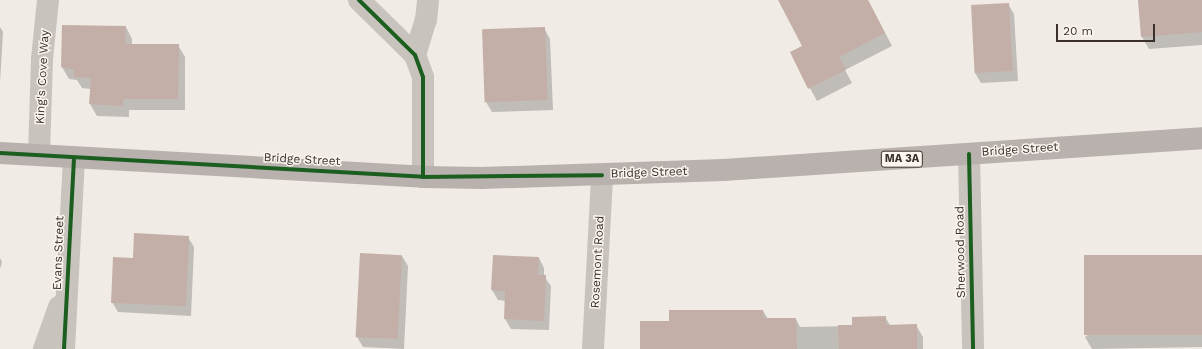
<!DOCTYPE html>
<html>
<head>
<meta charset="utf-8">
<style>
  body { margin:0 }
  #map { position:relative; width:1202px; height:349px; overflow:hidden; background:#f0ebe5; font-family:"Work Sans",sans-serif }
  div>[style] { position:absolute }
  .shadow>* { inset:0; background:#0003 }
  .building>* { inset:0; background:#c3afa7; transform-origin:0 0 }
  .minor>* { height:22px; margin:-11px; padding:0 11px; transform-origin:11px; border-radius:11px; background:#c9c3be }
  .major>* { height:22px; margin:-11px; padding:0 11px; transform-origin:11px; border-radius:11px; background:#b8b1ad }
  .cycleway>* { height:4px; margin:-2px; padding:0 2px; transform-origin:2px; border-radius:2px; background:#1b5e20 }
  span { translate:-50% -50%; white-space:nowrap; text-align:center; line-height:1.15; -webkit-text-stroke:3px #fbf5ee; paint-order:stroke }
  .shield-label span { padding:1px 3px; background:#fbf5ee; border:1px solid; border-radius:3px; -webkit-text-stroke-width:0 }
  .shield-label { font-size:11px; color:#3b302b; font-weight:700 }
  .street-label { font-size:12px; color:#3b302b }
  .scale { position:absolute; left:1056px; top:24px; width:99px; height:18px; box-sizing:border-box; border:2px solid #3b302b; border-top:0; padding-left:5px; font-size:12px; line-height:14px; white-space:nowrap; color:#3b302b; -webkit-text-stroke:3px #fbf5ee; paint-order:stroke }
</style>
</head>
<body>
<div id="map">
  <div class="shadow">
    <i style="clip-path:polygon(779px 0,868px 0,892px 46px,845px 70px,852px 83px,817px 101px,791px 53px,803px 46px)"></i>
    <i style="clip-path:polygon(1139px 0,1202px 0,1202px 45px,1149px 49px,1142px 37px)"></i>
    <i style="clip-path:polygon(1008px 4px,1014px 14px,1018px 81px,981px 83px,975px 73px)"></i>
    <i style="clip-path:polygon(0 27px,3px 32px,0 83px)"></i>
    <i style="clip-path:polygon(126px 27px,132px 39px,132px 45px,178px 45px,185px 57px,185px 110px,129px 110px,129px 117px,97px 116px,90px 104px,91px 89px,82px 88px,77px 80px,69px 79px,62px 67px)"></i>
    <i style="clip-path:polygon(544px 28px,550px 39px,553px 110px,492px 112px,486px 102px)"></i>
    <i style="clip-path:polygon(188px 237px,194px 247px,191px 316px,118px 312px,112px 302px,134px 259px)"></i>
    <i style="clip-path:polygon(402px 256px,408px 266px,404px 349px,363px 347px,357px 337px)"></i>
    <i style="clip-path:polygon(494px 256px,539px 258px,544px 268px,544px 276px,551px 286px,549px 330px,511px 329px,505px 319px,506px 301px,498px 300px,492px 290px)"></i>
    <i style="clip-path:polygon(1202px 256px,1202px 347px,1092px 349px,1085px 337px)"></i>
    <i style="clip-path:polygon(0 258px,2px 262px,0 269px)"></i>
    <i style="clip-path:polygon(763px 311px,768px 319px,796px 319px,800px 327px,853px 326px,885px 317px,890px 325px,916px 325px,923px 337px,923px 349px,641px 349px,670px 322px)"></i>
  </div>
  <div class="building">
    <i style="clip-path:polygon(778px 0,868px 0,885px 33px,839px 57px,846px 70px,808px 89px,790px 52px,802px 46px)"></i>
    <i style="clip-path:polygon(1138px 0,1202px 0,1202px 32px,1141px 37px)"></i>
    <i style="left:1009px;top:3px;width:68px;height:38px;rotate:87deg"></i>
    <i style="clip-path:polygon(62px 25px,126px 26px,125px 44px,179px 44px,178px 99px,123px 99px,123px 106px,89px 104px,91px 78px,74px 77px,74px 70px,61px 67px)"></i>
    <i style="left:545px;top:27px;width:73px;height:63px;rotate:88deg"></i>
    <i style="clip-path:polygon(134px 233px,189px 236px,186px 306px,111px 303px,113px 257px,133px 258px)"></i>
    <i style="left:360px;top:253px;width:42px;height:84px;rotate:3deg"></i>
    <i style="clip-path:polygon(493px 255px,539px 257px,538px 275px,546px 275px,544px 321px,504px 319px,505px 291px,491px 290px)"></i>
    <i style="left:1202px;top:255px;width:80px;height:118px;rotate:90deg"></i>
    <i style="clip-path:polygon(669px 310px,763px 310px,764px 318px,796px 318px,797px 349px,640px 349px,640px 321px,669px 321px)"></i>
    <i style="clip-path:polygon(886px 316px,886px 325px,917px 324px,917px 349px,839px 349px,838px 325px,852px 325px,852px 317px)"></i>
  </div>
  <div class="minor">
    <i style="left:359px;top:0;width:78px;rotate:44.5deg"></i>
    <i style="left:415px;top:55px;width:23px;rotate:70deg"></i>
    <i style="left:423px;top:77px;width:100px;rotate:90deg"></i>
    <i style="left:415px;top:55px;width:37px;rotate:-73deg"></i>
    <i style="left:426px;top:20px;width:20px;rotate:-84deg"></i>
    <i style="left:969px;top:154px;width:195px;rotate:88.8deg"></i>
    <i style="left:39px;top:155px;width:96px;rotate:-88.2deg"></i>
    <i style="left:42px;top:59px;width:59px;rotate:-84.2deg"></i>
    <i style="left:44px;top:349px;width:45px;rotate:-70.3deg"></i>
    <i style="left:64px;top:349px;width:191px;rotate:-87deg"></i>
    <i style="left:593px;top:349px;width:174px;rotate:-87deg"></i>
  </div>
  <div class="major">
    <i style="left:0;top:153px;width:424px;rotate:3.2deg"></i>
    <i style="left:423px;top:177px;width:59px;rotate:1deg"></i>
    <i style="left:482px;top:178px;width:242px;rotate:-1.9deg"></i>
    <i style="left:724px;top:170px;width:479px;rotate:-3.8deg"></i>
  </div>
  <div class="cycleway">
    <i style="left:359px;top:0;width:78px;rotate:44.5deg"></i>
    <i style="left:415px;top:55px;width:23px;rotate:70deg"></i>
    <i style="left:423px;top:77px;width:100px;rotate:90deg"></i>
    <i style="left:0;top:153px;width:424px;rotate:3.2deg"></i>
    <i style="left:423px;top:177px;width:179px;rotate:-0.6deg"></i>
    <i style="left:969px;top:154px;width:195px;rotate:88.8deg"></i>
    <i style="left:64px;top:349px;width:191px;rotate:-87deg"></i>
  </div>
  <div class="shield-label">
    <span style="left:902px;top:159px">MA 3A</span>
  </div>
  <div class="street-label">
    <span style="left:43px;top:77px;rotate:-87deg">King's Cove Way</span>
    <span style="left:1020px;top:150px;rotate:-4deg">Bridge Street</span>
    <span style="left:302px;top:160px;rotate:3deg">Bridge Street</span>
    <span style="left:649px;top:173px;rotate:-2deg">Bridge Street</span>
    <span style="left:961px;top:252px;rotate:-91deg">Sherwood Road</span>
    <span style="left:59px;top:253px;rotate:-88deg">Evans Street</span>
    <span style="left:598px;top:262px;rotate:-87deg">Rosemont Road</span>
  </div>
  <div class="scale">20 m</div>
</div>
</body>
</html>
